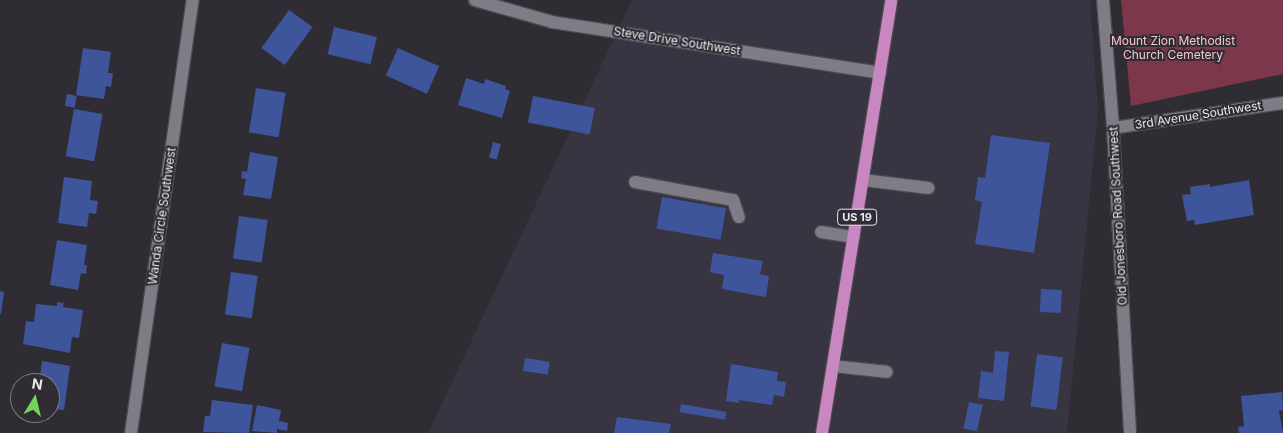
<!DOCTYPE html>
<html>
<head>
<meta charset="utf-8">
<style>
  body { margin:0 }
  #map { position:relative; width:1283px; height:433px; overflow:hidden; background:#2f2c34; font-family:Inter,sans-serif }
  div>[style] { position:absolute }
  .built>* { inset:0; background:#393442 }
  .green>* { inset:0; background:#7c384a }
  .building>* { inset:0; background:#3e559c; transform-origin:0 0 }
  .roads { filter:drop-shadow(1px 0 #4a484f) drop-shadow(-1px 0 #4a484f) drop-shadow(0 1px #4a484f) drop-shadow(0 -1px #4a484f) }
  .lane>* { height:12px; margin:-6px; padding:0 6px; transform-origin:6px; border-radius:6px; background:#7f7c85 }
  .street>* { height:12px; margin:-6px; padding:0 6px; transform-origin:6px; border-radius:6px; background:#7f7c85 }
  .primary>* { height:12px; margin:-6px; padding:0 6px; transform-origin:6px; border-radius:6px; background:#c887c1 }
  span { translate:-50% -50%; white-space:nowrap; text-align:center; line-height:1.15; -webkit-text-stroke:4px #2f2c34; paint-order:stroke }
  .shield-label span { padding:1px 4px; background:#2f2c34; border:1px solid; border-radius:4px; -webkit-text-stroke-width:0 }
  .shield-label { font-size:11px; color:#ebeaef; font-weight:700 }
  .street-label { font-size:12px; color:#ebeaef }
  .park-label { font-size:12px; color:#f9c6d0 }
  .north { position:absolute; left:10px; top:373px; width:50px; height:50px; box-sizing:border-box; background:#2f2c34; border:1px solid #7a787f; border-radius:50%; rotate:9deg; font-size:14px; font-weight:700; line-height:20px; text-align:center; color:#ebeaef }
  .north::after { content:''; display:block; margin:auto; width:18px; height:22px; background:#76d25a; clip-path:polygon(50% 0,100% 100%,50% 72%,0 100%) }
</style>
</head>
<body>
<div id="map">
  <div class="built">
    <i style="clip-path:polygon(632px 0,1090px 0,1098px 109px,1067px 433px,428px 433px)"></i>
  </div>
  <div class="green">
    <i style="clip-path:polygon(1121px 0,1283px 0,1283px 74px,1131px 106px)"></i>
  </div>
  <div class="building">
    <i style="left:289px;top:10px;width:29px;height:47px;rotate:36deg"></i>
    <i style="left:334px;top:27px;width:44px;height:28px;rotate:13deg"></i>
    <i style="clip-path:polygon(83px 48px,111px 52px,108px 73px,113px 73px,111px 87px,106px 86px,104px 99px,76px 95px)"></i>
    <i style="left:398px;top:48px;width:45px;height:30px;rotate:24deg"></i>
    <i style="clip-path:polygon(466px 78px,484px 84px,485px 79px,506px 86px,505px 89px,510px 91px,502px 118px,458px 105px)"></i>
    <i style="left:256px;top:88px;width:30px;height:45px;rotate:9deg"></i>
    <i style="left:67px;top:94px;width:10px;height:12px;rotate:11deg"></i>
    <i style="left:533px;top:96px;width:63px;height:27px;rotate:11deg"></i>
    <i style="left:74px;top:109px;width:29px;height:48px;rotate:10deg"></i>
    <i style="clip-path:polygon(991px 135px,1050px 143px,1034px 253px,975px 244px,982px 202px,975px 200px,978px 177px,985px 178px)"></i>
    <i style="left:493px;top:142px;width:8px;height:16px;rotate:14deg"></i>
    <i style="clip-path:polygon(250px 152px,278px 157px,271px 199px,243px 195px,246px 179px,241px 178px,242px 171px,247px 172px)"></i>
    <i style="clip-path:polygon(64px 177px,92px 181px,90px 200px,98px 201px,96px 214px,89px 213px,87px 227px,58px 223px)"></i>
    <i style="clip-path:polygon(1249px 180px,1254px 215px,1195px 225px,1194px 220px,1187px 221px,1182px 195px,1191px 194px,1190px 187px,1210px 184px,1210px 187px)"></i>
    <i style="left:662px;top:197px;width:65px;height:32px;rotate:10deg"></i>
    <i style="left:239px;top:216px;width:29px;height:43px;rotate:8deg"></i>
    <i style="clip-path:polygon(57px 240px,87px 245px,84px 265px,87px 265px,86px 274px,81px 273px,78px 290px,50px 285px)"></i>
    <i style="clip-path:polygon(713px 253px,763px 261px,760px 274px,769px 276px,766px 297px,722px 289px,724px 275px,710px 272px)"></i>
    <i style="left:231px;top:272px;width:27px;height:43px;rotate:8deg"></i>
    <i style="left:1041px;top:289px;width:21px;height:23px;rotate:3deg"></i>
    <i style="clip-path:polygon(0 291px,4px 292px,1px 314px,0 314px)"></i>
    <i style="clip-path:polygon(57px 302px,64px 303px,63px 307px,83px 310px,79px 338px,72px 337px,70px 353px,23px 344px,26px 321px,34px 322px,36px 304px,57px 306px)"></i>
    <i style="left:222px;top:343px;width:28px;height:44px;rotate:10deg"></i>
    <i style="clip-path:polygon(995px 351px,1009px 352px,1004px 401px,978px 398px,981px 371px,993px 373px)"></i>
    <i style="left:1037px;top:354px;width:26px;height:53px;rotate:7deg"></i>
    <i style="left:525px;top:358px;width:25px;height:13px;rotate:9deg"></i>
    <i style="clip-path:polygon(42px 361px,70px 366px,64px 410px,50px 409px,50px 383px,39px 383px)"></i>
    <i style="clip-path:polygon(731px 364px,778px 372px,777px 381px,786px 382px,784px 397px,774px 395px,772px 405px,739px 400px,739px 403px,726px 401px)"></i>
    <i style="clip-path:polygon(1282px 392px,1283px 410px,1279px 411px,1283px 433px,1239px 433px,1238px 427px,1244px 426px,1241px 396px)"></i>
    <i style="clip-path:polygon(212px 400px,253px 405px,249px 433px,203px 432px,205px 416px,210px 416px)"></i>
    <i style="left:969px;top:402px;width:14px;height:27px;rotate:12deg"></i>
    <i style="left:681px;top:404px;width:46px;height:8px;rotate:10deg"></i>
    <i style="clip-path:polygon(257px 405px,281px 410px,279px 421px,288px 423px,287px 431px,277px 429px,277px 433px,252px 431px)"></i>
    <i style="clip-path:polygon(34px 413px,50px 413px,49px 420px,34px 418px)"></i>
    <i style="clip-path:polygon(617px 417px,671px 424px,669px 433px,614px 433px)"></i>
  </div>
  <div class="roads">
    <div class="lane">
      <i style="left:863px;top:180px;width:66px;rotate:6.9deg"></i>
      <i style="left:635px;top:182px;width:100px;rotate:10.4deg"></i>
      <i style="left:733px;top:200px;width:18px;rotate:71deg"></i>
      <i style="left:821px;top:232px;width:33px;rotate:9deg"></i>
      <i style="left:833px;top:366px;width:54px;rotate:6.3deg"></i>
    </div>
    <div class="street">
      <i style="left:475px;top:0;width:80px;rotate:15.9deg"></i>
      <i style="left:552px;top:22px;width:332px;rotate:8.8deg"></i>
      <i style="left:1103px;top:0;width:128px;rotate:85.5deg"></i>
      <i style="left:1113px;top:128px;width:305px;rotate:86.8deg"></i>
      <i style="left:1113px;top:128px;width:172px;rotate:-8.4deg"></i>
      <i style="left:131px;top:433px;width:437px;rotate:-81.9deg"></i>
    </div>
    <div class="primary">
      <i style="left:822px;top:433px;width:438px;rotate:-80.9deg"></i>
    </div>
  </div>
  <div class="shield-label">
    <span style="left:857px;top:217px">US 19</span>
  </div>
  <div class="street-label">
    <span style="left:677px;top:41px;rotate:9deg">Steve Drive Southwest</span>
    <span style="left:1198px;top:115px;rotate:-9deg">3rd Avenue Southwest</span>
    <span style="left:162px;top:216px;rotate:-82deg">Wanda Circle Southwest</span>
    <span style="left:1118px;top:216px;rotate:-93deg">Old Jonesboro Road Southwest</span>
  </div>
  <div class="park-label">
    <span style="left:1173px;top:48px">Mount Zion Methodist<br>Church Cemetery</span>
  </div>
  <div class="north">N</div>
</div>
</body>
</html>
